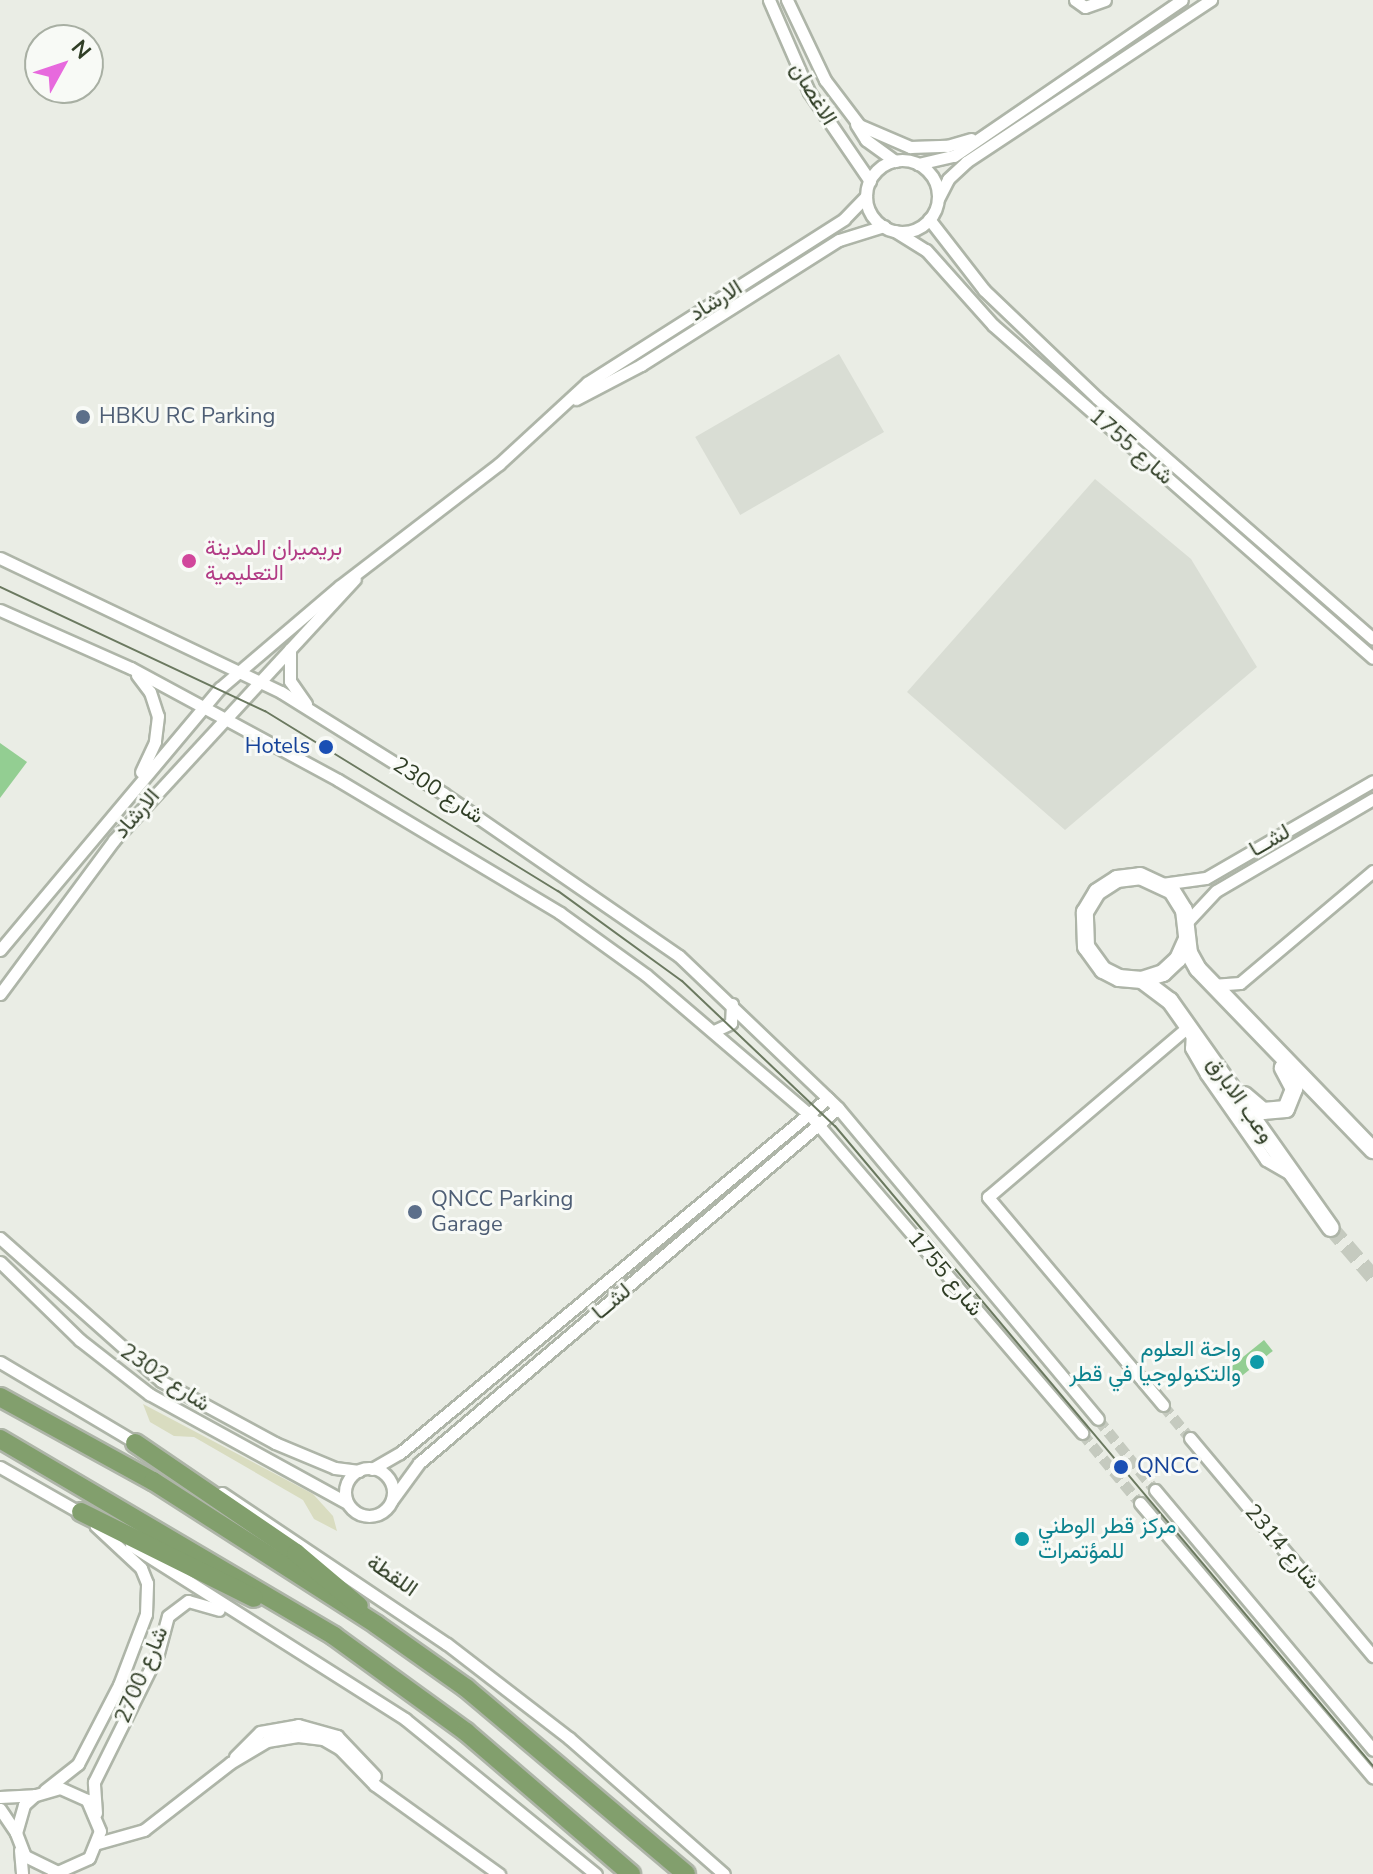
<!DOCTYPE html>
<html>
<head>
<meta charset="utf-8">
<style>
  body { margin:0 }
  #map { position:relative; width:1373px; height:1874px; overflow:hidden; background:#eaede5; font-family:"Nunito Sans",Vazirmatn,sans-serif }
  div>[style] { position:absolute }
  .built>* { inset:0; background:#d9ddd4; transform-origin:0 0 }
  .green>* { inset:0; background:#d9dcc0 }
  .water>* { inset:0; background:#93ce92; transform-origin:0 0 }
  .street-tunnel>* { height:11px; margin-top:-5.5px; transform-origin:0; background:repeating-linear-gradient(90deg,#c5cabf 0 11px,transparent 0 16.5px) }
  .secondary-tunnel>* { height:16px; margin-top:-8px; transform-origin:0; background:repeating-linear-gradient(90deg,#c5cabf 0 16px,transparent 0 24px) }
  .roads { filter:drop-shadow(2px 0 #aeb5a8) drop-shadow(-2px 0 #aeb5a8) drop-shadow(0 2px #aeb5a8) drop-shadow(0 -2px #aeb5a8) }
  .street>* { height:11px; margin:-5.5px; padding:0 5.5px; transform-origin:5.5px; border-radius:5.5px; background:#fff }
  .street>.ring { margin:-5.5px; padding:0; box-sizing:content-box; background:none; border:11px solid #fff; border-radius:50% }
  .secondary>* { height:16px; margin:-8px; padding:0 8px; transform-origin:8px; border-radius:8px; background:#fff }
  .primary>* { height:18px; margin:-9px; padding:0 9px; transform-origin:9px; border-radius:9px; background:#829f6d }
  .tram>* { height:2px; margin:-1px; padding:0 1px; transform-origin:1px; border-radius:1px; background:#6b7960 }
  .dots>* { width:22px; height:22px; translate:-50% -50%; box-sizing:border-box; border:4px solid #f8faf6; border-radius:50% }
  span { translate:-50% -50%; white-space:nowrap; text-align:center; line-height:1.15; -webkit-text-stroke:6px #f8faf6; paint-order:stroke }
  .street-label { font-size:22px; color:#303e26 }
  .service-label { font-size:22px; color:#4e5e75 }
  .left { translate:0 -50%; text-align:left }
  .hotel-label { font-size:22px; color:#b23c85 }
  .transit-label { font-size:22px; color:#164399 }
  .right { translate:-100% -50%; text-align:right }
  .culture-label { font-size:22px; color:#0d838f }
  .north { position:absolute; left:24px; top:24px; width:80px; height:80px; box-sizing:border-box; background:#f8faf6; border:2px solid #a8afa3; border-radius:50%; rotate:50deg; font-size:22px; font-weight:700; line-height:32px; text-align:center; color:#303e26 }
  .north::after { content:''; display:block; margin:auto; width:28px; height:36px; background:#e769dd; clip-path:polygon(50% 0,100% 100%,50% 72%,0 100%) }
</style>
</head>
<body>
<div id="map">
  <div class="built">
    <i style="left:839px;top:354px;width:90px;height:166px;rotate:60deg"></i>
    <i style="clip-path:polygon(1095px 479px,1191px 559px,1257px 667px,1065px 830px,907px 692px)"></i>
  </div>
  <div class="green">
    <i style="clip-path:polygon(143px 1404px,313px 1494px,333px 1516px,337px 1531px,314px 1519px,303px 1500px,194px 1437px,174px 1436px,150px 1422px)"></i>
  </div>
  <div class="water">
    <i style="clip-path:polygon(0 743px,27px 762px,0 798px)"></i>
    <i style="left:1264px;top:1340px;width:14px;height:52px;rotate:51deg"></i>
  </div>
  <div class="street-tunnel">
    <i style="left:1163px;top:1405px;width:43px;rotate:50.7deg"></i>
    <i style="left:1098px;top:1419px;width:91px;rotate:51.2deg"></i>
    <i style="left:1082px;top:1433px;width:91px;rotate:50.4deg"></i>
  </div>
  <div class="secondary-tunnel">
    <i style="left:1331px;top:1228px;width:65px;rotate:49.4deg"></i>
  </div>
  <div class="roads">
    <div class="street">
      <i style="left:769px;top:0;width:100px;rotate:66.5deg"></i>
      <i style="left:809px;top:92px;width:108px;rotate:55.6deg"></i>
      <i style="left:787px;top:0;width:89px;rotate:64.6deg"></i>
      <i style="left:825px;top:80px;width:56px;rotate:52.9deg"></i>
      <i style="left:859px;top:125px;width:56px;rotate:23.3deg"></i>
      <i style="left:910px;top:147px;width:37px;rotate:-2deg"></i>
      <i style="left:947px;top:146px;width:25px;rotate:-16deg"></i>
      <i style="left:1075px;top:0;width:12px;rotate:35deg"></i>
      <i style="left:1085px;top:7px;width:21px;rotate:-19deg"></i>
      <i style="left:856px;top:124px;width:19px;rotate:58deg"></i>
      <i style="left:866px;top:140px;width:36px;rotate:36deg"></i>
      <i class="ring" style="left:866px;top:160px;width:61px;height:61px"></i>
      <i style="left:918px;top:164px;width:37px;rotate:-13deg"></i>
      <i style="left:954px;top:156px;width:276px;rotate:-34.4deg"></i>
      <i style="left:938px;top:199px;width:22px;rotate:-63deg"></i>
      <i style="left:948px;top:179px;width:25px;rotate:-43deg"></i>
      <i style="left:966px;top:162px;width:294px;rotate:-33.5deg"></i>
      <i style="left:929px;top:219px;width:90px;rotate:52.2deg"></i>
      <i style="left:984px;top:290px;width:156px;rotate:43.7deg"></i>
      <i style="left:1097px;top:398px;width:366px;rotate:41.1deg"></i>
      <i style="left:895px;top:231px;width:36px;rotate:32deg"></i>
      <i style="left:926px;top:250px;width:101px;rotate:48.2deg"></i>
      <i style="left:993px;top:325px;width:505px;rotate:41.23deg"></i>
      <i style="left:576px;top:399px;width:73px;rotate:-27.6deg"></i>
      <i style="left:641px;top:365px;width:234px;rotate:-32.3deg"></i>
      <i style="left:839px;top:240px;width:47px;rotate:-17.3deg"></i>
      <i style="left:0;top:558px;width:311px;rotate:25.5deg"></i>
      <i style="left:281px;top:692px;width:192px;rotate:32deg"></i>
      <i style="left:444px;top:794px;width:285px;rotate:34.6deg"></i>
      <i style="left:679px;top:956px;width:220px;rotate:43.7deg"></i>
      <i style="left:838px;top:1108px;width:405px;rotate:50.1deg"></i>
      <i style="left:0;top:610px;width:143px;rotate:23.9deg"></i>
      <i style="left:131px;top:668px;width:235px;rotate:28.4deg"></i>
      <i style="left:338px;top:780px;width:259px;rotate:30.9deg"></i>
      <i style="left:560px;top:913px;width:106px;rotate:35.8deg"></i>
      <i style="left:646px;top:975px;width:214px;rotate:40.5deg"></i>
      <i style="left:809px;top:1114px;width:420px;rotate:49.4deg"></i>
      <i style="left:290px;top:649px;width:32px;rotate:90deg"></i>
      <i style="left:290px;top:681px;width:28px;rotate:55deg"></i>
      <i style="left:137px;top:675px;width:21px;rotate:53deg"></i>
      <i style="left:150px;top:692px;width:25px;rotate:72deg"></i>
      <i style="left:158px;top:716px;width:26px;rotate:97deg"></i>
      <i style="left:155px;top:742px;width:33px;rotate:115deg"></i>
      <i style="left:1162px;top:884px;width:44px;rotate:-7.8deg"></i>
      <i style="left:1206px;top:878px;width:193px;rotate:-30.1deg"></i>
      <i style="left:1187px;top:922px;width:42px;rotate:-46.9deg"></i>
      <i style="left:1216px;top:891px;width:182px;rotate:-30.4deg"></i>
      <i style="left:0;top:950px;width:342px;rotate:-50deg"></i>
      <i style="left:220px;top:688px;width:157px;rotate:-40.4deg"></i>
      <i style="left:340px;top:586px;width:200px;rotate:-37.5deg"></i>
      <i style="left:499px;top:464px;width:120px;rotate:-42.6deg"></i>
      <i style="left:587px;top:383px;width:305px;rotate:-32.5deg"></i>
      <i style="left:844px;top:219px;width:32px;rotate:-46deg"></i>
      <i style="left:1212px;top:985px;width:28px;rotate:-4deg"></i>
      <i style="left:1240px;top:983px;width:174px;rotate:-40.1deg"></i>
      <i style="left:0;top:994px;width:192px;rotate:-53.5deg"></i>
      <i style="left:114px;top:840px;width:355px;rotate:-47.3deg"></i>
      <i style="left:714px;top:1031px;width:19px;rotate:-25deg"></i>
      <i style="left:731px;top:1023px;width:19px;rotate:-87deg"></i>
      <i style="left:1192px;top:1031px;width:17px;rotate:93deg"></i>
      <i style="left:1191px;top:1048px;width:30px;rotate:60deg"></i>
      <i style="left:1206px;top:1074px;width:105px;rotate:55.1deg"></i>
      <i style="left:1266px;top:1160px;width:30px;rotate:30deg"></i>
      <i style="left:0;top:1238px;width:215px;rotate:41.6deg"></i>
      <i style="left:161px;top:1381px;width:130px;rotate:28.5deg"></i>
      <i style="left:275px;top:1443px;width:65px;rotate:22.6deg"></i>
      <i style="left:335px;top:1468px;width:24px;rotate:7deg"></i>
      <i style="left:0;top:1262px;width:112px;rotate:44.3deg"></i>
      <i style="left:80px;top:1340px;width:88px;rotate:38deg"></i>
      <i style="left:149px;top:1394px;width:226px;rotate:28.8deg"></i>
      <i style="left:0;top:1362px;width:161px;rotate:30.7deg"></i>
      <i style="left:1163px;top:1405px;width:272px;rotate:-130.1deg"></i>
      <i style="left:988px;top:1197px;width:264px;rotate:-40.4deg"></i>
      <i style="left:1190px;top:1438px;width:285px;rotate:50deg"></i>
      <i style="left:0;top:1467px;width:99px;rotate:29.7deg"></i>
      <i class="ring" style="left:345px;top:1468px;width:37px;height:37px"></i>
      <i style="left:372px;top:1469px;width:32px;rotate:-30deg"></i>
      <i style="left:400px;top:1453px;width:556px;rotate:-39.67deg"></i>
      <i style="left:1155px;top:1490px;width:339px;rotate:50deg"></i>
      <i style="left:222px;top:1493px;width:271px;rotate:33.9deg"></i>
      <i style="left:447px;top:1644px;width:154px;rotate:37.6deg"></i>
      <i style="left:569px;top:1738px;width:206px;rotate:41.3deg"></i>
      <i style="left:392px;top:1500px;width:46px;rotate:-53.9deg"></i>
      <i style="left:419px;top:1463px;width:549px;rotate:-40.27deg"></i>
      <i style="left:1140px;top:1503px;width:360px;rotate:49.7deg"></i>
      <i style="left:131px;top:1545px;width:325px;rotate:32.4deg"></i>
      <i style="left:405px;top:1719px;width:246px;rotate:39.1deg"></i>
      <i style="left:235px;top:1757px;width:35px;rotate:-45deg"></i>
      <i style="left:260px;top:1732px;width:39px;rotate:-10deg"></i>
      <i style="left:298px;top:1725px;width:41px;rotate:15.8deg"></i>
      <i style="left:337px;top:1736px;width:55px;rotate:46.5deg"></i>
      <i style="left:45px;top:1790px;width:42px;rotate:-38.2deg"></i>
      <i style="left:78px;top:1764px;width:89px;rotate:-62.6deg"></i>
      <i style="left:119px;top:1685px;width:76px;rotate:-69.2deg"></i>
      <i style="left:146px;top:1614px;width:31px;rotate:-88deg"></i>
      <i style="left:147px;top:1583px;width:16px;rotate:-112deg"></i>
      <i style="left:141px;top:1568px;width:62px;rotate:-137deg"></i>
      <i style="left:0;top:1797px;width:34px;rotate:-3deg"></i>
      <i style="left:0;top:1809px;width:29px;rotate:56deg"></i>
      <i style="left:96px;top:1813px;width:31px;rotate:-94deg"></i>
      <i style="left:94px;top:1782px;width:144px;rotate:-63.6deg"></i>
      <i style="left:158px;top:1653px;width:38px;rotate:-75deg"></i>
      <i style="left:168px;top:1616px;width:25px;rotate:-37deg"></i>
      <i style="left:188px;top:1601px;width:32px;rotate:16deg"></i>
      <i style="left:98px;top:1843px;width:48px;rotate:-15.8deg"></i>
      <i style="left:144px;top:1830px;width:109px;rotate:-37.9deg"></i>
      <i style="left:230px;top:1763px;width:43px;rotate:-30.7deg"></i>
      <i style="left:267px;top:1741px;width:31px;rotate:-9deg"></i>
      <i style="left:298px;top:1736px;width:25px;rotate:7deg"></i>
      <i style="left:323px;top:1739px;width:20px;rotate:30deg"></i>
      <i style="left:340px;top:1749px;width:50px;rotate:45.8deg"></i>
      <i style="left:375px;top:1785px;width:153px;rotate:35.7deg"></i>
      <i style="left:20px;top:1850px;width:24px;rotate:85deg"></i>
      <i style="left:53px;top:1874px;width:39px;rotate:-24deg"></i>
      <i style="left:89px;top:1858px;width:29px;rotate:-68deg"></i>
      <i style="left:100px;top:1831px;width:34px;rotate:-113deg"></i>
      <i style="left:87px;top:1800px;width:30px;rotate:-156deg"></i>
      <i style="left:60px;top:1788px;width:26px;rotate:164deg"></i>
      <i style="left:35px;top:1795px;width:15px;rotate:138deg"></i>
      <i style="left:24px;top:1805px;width:29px;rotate:106deg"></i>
      <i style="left:16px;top:1833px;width:25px;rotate:69deg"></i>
      <i style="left:25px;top:1856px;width:37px;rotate:26deg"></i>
    </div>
    <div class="secondary">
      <i style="left:1187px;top:939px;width:22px;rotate:114deg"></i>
      <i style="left:1178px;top:959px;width:21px;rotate:137deg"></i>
      <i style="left:1163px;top:973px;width:22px;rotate:162deg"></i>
      <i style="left:1142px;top:980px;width:23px;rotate:-175deg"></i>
      <i style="left:1119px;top:978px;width:18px;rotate:-153deg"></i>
      <i style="left:1103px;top:970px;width:29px;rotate:-126deg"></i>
      <i style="left:1086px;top:947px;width:35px;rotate:-92deg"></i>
      <i style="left:1085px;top:912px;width:23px;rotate:-59deg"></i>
      <i style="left:1097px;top:892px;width:24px;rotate:-33deg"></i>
      <i style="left:1117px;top:879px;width:23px;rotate:-7deg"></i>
      <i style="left:1140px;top:876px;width:35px;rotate:25deg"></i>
      <i style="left:1172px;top:891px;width:22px;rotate:58deg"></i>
      <i style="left:1184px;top:910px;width:43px;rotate:83.4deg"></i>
      <i style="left:1189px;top:953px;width:18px;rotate:61deg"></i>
      <i style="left:1198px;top:969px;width:252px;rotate:46deg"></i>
      <i style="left:1142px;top:980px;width:35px;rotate:37deg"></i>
      <i style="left:1170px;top:1001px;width:278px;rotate:54.7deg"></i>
      <i style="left:1244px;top:1095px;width:25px;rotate:40deg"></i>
      <i style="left:1263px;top:1111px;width:23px;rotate:-5deg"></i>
      <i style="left:1286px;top:1109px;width:22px;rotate:-68deg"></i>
      <i style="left:1294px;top:1089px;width:24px;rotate:-118deg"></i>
    </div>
    <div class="primary">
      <i style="left:0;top:1397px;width:175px;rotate:28.8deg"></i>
      <i style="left:153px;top:1481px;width:266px;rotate:32.7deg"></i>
      <i style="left:377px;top:1625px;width:109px;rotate:35.3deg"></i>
      <i style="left:466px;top:1688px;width:288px;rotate:40.2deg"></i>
      <i style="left:0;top:1439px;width:388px;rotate:30.5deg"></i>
      <i style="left:334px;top:1636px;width:163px;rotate:36deg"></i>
      <i style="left:466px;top:1732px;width:218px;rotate:40.7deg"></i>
      <i style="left:135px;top:1443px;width:195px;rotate:34.3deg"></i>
      <i style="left:296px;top:1553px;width:82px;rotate:40.1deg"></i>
      <i style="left:81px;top:1512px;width:193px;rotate:26.4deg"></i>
    </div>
  </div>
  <div class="tram">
    <i style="left:0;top:587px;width:293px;rotate:25.1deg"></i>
    <i style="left:265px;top:711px;width:344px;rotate:31.6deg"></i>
    <i style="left:558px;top:891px;width:153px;rotate:36deg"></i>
    <i style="left:682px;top:981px;width:211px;rotate:43.5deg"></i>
    <i style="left:835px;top:1126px;width:836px;rotate:49.95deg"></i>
  </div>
  <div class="dots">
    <i style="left:83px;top:417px;background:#5c6f8a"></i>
    <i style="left:189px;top:561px;background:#d1479c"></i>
    <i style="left:326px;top:747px;background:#1a4fb4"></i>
    <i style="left:415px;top:1212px;background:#5c6f8a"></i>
    <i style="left:1257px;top:1362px;background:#0f9aa8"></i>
    <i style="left:1121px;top:1467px;background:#1a4fb4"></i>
    <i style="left:1022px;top:1539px;background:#0f9aa8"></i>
  </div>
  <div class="street-label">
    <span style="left:813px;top:94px;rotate:59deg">الاغصان</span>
    <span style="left:716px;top:301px;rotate:-32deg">الارشاد</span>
    <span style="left:1131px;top:447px;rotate:41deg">شارع 1755</span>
    <span style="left:438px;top:791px;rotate:33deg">شارع 2300</span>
    <span style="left:137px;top:814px;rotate:-49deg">الارشاد</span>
    <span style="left:1270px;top:841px;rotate:-30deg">لشــا</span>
    <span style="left:1240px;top:1100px;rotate:55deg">وعب الابارق</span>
    <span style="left:945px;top:1274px;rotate:50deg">شارع 1755</span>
    <span style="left:612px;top:1302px;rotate:-40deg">لشــا</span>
    <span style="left:165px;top:1378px;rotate:34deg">شارع 2302</span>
    <span style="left:1282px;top:1547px;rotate:50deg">شارع 2314</span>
    <span style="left:392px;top:1576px;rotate:35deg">اللقطة</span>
    <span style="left:142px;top:1675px;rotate:-67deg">شارع 2700</span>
  </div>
  <div class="service-label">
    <span class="left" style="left:99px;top:417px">HBKU RC Parking</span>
    <span class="left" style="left:431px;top:1212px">QNCC Parking<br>Garage</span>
  </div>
  <div class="hotel-label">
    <span class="left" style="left:205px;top:561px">بريميران المدينة<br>التعليمية</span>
  </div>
  <div class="transit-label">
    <span class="right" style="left:310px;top:747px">Hotels</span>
    <span class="left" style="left:1137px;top:1467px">QNCC</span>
  </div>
  <div class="culture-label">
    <span class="right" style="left:1241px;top:1362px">واحة العلوم<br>والتكنولوجيا في قطر</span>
    <span class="left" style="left:1038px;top:1539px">مركز قطر الوطني<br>للمؤتمرات</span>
  </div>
  <div class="north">N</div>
</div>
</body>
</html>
